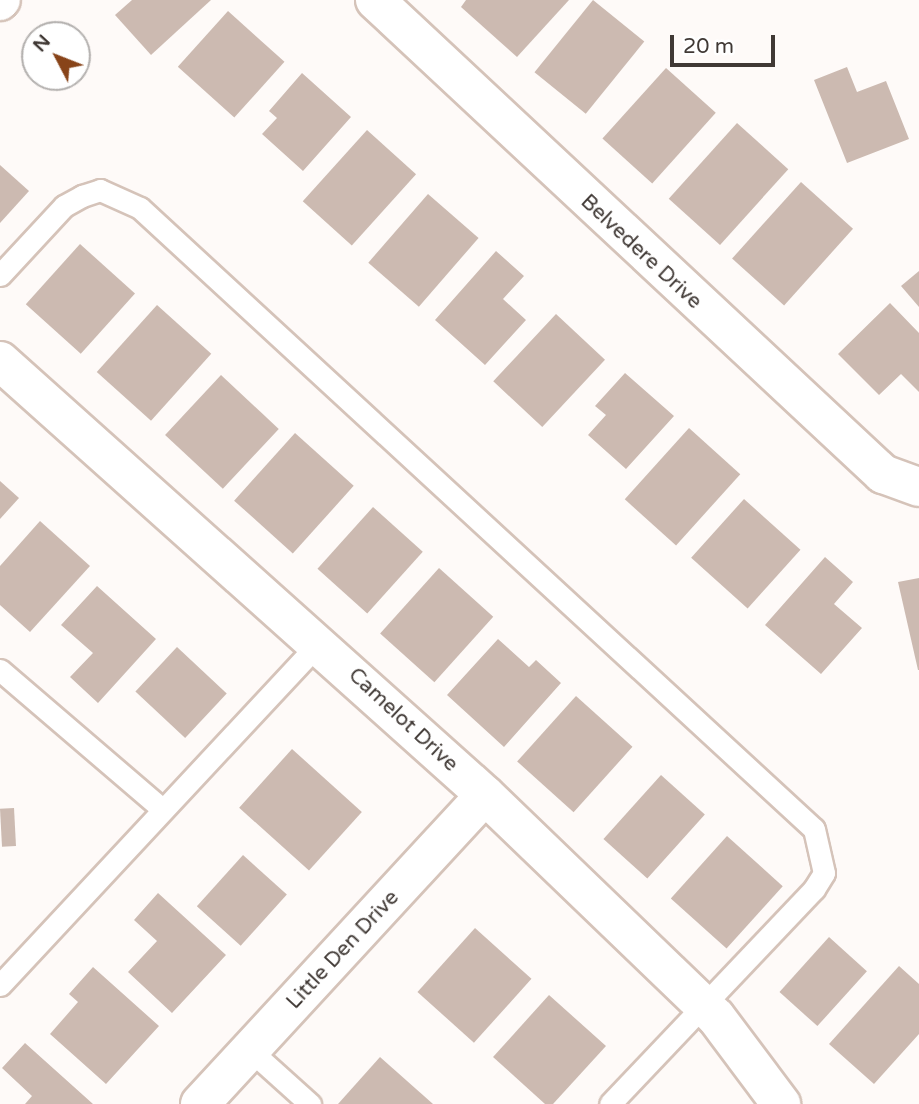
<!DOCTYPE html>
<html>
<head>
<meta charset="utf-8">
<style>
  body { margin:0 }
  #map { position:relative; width:919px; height:1104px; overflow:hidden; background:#fefaf8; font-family:"Varela Round",sans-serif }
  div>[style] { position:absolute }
  .building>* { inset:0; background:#ccbab1; transform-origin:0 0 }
  .roads { filter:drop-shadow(2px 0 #d5c3b9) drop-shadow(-2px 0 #d5c3b9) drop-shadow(0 2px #d5c3b9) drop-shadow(0 -2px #d5c3b9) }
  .service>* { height:21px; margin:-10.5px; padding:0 10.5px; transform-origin:10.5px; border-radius:10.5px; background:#fff }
  .minor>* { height:38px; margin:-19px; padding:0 19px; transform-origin:19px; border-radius:19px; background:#fff }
  .tertiary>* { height:38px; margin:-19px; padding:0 19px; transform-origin:19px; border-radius:19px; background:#fff }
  span { translate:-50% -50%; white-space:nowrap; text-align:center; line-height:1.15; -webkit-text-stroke:6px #fff; paint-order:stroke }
  .street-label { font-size:21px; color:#403935 }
  .north { position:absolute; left:21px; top:21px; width:70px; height:70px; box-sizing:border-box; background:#fff; border:2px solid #b3b0ae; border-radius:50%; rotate:312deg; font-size:19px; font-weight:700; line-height:28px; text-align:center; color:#403935 }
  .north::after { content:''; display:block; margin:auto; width:24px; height:32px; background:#884419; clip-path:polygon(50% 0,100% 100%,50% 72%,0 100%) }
  .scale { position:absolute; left:670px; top:35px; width:105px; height:32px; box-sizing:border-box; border:4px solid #403935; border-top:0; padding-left:9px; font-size:21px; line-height:24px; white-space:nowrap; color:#403935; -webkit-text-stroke:5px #fff; paint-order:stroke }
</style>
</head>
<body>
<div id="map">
  <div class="building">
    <i style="clip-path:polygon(132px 0,211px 0,151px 55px,115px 15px)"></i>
    <i style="clip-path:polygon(466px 0,569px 0,517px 57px,461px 7px)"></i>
    <i style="left:593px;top:0;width:66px;height:93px;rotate:39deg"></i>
    <i style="left:228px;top:11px;width:76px;height:75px;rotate:42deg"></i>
    <i style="clip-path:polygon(847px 67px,857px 92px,886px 81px,909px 139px,847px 163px,814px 80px)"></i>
    <i style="left:666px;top:68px;width:67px;height:95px;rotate:42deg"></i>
    <i style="clip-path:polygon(302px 73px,351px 117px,303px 171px,262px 134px,277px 118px,269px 111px)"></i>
    <i style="left:737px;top:123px;width:69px;height:102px;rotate:42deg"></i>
    <i style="left:367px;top:130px;width:66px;height:96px;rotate:42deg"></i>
    <i style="clip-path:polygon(0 165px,29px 191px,0 223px)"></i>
    <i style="left:801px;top:182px;width:70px;height:103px;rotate:42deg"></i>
    <i style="left:428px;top:194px;width:67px;height:91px;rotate:41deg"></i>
    <i style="left:80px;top:244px;width:74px;height:81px;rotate:42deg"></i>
    <i style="clip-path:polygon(496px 251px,524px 276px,503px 299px,526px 320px,485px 365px,435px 320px)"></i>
    <i style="clip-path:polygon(919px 271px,919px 307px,901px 286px)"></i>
    <i style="clip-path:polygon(890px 303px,919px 333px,919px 392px,901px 374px,879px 395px,838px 354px)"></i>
    <i style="left:157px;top:305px;width:73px;height:90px;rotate:42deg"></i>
    <i style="left:556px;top:314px;width:67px;height:92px;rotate:43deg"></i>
    <i style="clip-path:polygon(625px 373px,674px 416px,626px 469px,588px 435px,606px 415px,595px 406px)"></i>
    <i style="left:221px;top:375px;width:79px;height:82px;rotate:43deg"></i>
    <i style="left:689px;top:428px;width:69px;height:96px;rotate:42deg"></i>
    <i style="left:295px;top:433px;width:79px;height:91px;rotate:42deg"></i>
    <i style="clip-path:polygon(0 481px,19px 498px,0 519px)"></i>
    <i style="left:744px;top:499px;width:76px;height:79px;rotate:42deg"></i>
    <i style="left:373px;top:507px;width:67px;height:83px;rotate:42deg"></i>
    <i style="clip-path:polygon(40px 521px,90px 566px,30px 632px,0 605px,0 566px)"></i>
    <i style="clip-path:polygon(825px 557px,853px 582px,834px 604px,862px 628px,821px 674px,765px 625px)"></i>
    <i style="left:439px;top:568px;width:73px;height:88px;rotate:42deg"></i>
    <i style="clip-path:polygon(919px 578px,919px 670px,918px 670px,898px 582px)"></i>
    <i style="clip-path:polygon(97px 586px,156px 639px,98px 703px,70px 677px,93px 653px,61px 625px)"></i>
    <i style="clip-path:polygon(498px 639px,529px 667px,536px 660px,561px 683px,504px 747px,447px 695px)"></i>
    <i style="left:177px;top:647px;width:68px;height:61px;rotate:43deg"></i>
    <i style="left:576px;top:696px;width:76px;height:88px;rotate:42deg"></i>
    <i style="left:292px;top:749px;width:94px;height:79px;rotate:42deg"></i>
    <i style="left:661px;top:775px;width:59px;height:86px;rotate:42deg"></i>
    <i style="left:14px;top:808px;width:38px;height:14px;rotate:87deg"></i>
    <i style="left:727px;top:836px;width:75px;height:84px;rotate:42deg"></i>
    <i style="left:243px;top:855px;width:59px;height:69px;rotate:42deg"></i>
    <i style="clip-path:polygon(158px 893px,226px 955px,172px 1013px,128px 972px,157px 941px,134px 920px)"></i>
    <i style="left:475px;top:928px;width:76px;height:86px;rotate:42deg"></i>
    <i style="left:829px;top:937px;width:51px;height:74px;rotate:42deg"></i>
    <i style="clip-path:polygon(899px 966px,919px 984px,919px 1034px,874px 1084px,829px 1044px)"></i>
    <i style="clip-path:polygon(93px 967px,159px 1026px,106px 1084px,50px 1034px,78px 1002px,69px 994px)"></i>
    <i style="clip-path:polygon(549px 995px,606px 1046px,553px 1104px,545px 1104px,493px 1057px)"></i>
    <i style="clip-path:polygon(25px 1043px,93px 1104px,25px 1104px,32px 1096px,2px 1068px)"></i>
    <i style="clip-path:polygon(380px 1057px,433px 1104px,338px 1104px)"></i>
  </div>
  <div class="roads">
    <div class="service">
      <i style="left:0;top:275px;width:94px;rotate:-47.2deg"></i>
      <i style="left:64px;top:206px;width:21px;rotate:-29deg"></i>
      <i style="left:82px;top:196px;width:19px;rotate:-18deg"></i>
      <i style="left:100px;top:190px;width:44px;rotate:24.2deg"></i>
      <i style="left:140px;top:208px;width:916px;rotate:42.66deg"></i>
      <i style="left:814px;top:829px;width:45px;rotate:77.2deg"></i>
      <i style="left:824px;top:873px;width:19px;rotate:122deg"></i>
      <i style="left:814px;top:889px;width:296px;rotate:133.5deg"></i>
      <i style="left:0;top:670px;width:213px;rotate:40.6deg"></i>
      <i style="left:0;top:985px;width:468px;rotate:-47deg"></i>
      <i style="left:250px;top:1050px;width:81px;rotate:42deg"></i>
    </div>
    <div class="minor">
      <i style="left:375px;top:0;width:695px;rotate:43.02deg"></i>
      <i style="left:883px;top:474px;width:38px;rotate:20deg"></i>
      <i style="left:0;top:361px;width:651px;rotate:41.82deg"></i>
      <i style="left:485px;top:795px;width:320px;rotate:43.9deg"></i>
      <i style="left:716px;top:1017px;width:109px;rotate:53.2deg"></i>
      <i style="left:200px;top:1104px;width:420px;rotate:-47.3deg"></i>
    </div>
    <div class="tertiary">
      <i style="left:0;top:1px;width:1px;rotate:-45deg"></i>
    </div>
  </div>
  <div class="street-label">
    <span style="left:641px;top:252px;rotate:43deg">Belvedere Drive</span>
    <span style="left:403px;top:720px;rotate:43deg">Camelot Drive</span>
    <span style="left:343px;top:950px;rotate:-47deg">Little Den Drive</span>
  </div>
  <div class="north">N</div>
  <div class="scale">20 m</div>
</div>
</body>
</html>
